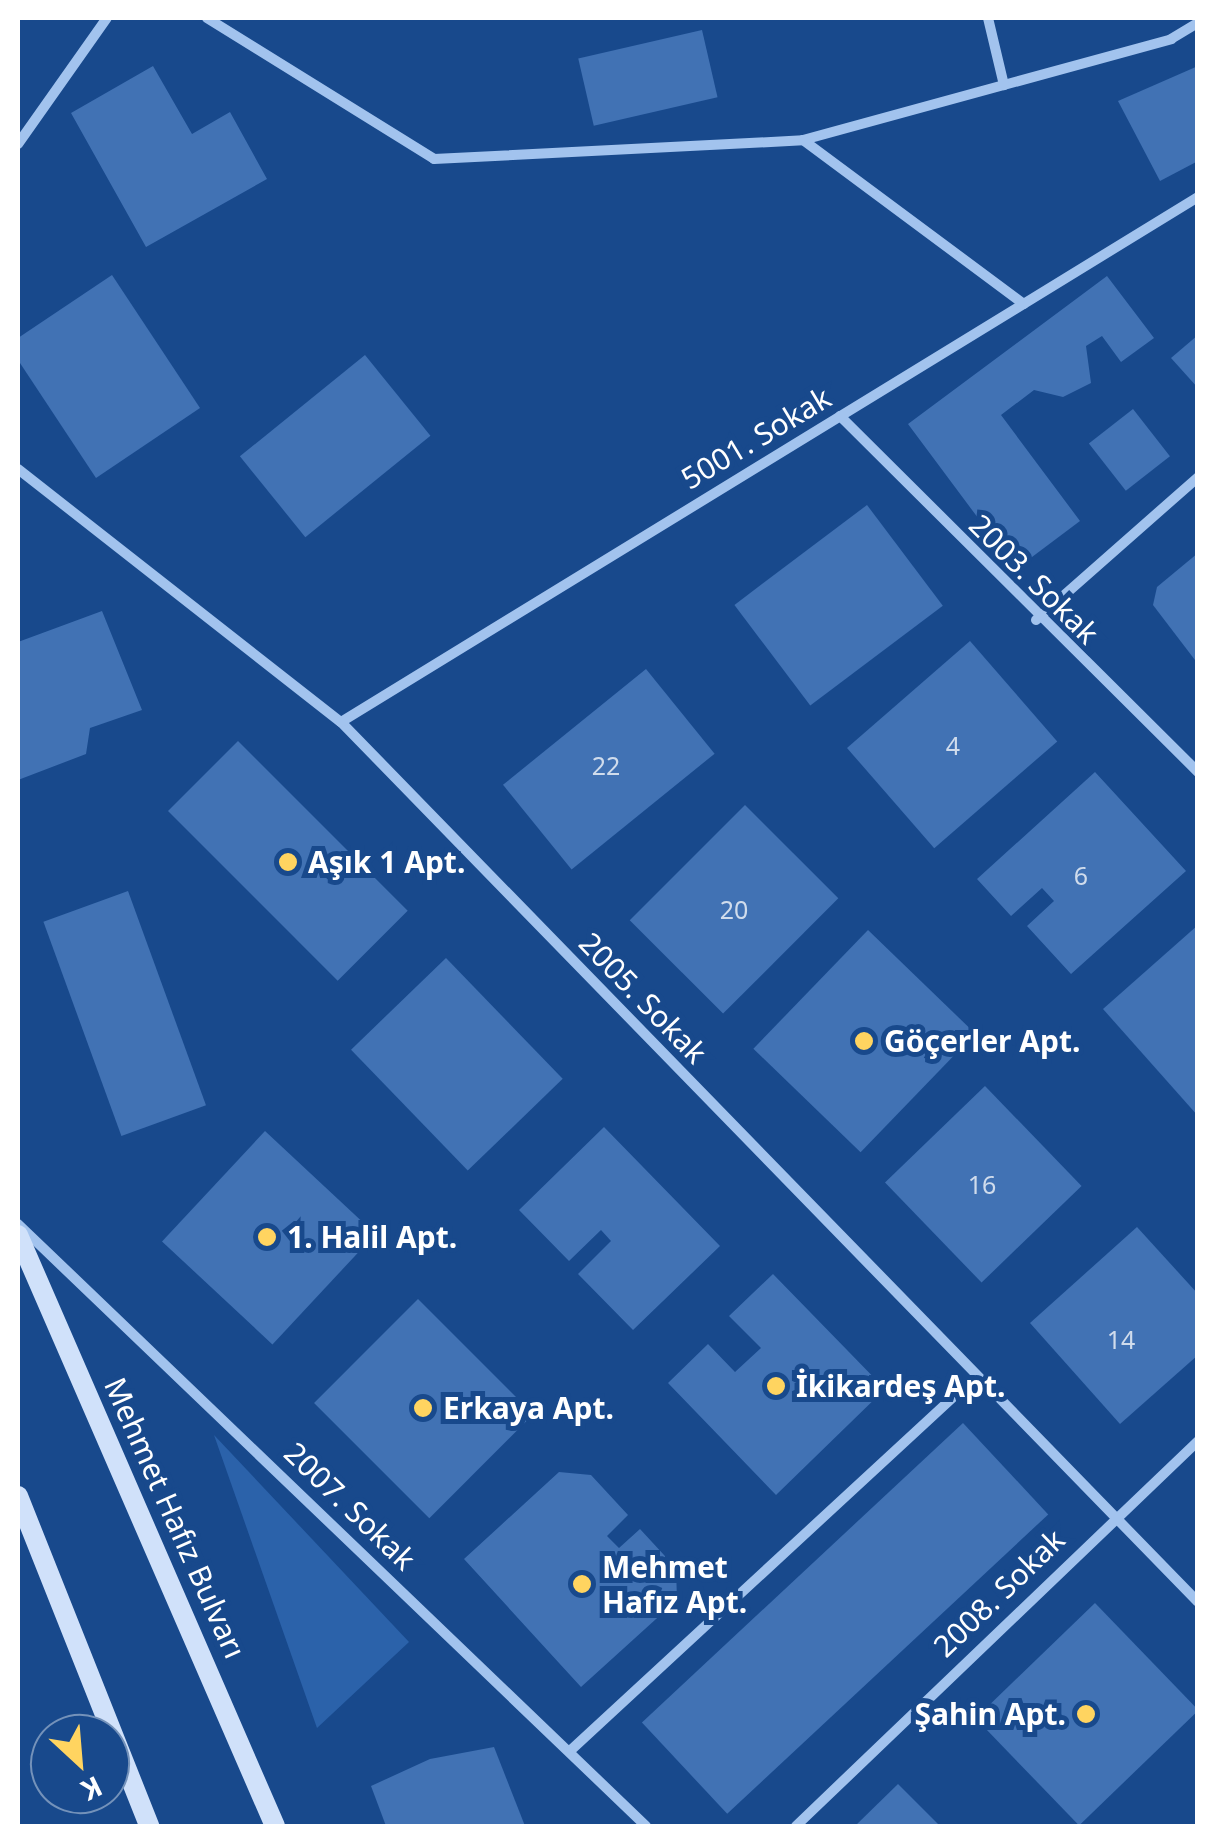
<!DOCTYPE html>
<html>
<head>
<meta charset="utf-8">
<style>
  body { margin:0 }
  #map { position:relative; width:1215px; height:1844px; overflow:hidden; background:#18498c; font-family:"Noto Sans",sans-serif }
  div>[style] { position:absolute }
  .green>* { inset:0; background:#2b62aa }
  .building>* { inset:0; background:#4172b4; transform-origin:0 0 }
  .minor>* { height:10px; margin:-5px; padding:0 5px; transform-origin:5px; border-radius:5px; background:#a2c3ee }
  .secondary>* { height:20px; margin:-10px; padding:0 10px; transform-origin:10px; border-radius:10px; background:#d0e1fa }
  .dots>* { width:28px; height:28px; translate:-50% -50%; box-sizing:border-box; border:5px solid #18498c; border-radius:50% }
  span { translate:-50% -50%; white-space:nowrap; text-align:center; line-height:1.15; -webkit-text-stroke:10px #18498c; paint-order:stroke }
  .number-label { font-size:25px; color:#d0dcec }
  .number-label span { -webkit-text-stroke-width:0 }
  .street-label { font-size:30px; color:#fff }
  .poi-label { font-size:30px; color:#fff; font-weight:700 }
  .left { translate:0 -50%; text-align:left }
  .right { translate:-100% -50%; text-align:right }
  .frame { position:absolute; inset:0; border:20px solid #fff; pointer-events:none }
  .north { position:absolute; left:30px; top:1714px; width:100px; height:100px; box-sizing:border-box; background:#18498c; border:2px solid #7492ba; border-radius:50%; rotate:154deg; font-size:28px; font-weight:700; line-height:40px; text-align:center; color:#fff }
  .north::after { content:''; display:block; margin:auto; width:35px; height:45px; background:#ffd460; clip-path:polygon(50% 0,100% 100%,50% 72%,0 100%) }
</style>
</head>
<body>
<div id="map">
  <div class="green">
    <i style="clip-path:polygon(214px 1435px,409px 1642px,317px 1728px)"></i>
  </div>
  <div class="building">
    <i style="left:702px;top:30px;width:69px;height:127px;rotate:77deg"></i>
    <i style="clip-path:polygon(153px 66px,192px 134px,230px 112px,267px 179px,146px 247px,71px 113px)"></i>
    <i style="clip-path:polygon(1198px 66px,1198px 161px,1160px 181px,1118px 101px)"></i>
    <i style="clip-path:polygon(112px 275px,200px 408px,96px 478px,18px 360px,18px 338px)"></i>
    <i style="clip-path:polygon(1107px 276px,1154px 338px,1121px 362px,1102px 336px,1086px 346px,1091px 383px,1063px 397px,1034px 390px,1001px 415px,1080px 521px,1016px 569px,908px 424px)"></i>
    <i style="clip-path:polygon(1198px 335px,1198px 388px,1171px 358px)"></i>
    <i style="left:365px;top:355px;width:104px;height:161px;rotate:51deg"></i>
    <i style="left:1133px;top:409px;width:60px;height:56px;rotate:52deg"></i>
    <i style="left:867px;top:505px;width:126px;height:166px;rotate:53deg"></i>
    <i style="clip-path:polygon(1198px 553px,1198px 664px,1153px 605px,1157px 587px)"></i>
    <i style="clip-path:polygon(102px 611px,142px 710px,90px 728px,86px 754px,18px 780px,18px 642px)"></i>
    <i style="left:970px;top:641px;width:133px;height:163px;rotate:49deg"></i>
    <i style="left:646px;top:669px;width:109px;height:184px;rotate:51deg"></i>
    <i style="left:238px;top:741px;width:240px;height:99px;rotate:45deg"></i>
    <i style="clip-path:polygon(1095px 772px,1186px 871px,1071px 974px,1027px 926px,1054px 901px,1042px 888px,1011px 916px,977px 879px)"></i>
    <i style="left:745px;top:805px;width:132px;height:163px;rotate:45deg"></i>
    <i style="left:128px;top:891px;width:228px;height:90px;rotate:70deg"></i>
    <i style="clip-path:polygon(1198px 925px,1198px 1116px,1103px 1009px)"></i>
    <i style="left:868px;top:930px;width:149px;height:165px;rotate:44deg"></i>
    <i style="left:446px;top:958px;width:168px;height:132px;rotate:46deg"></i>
    <i style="left:985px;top:1086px;width:139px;height:139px;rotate:46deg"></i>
    <i style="clip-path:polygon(604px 1127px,720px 1246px,633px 1330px,578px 1274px,611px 1241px,601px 1230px,569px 1261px,519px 1210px)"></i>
    <i style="left:265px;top:1131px;width:151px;height:151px;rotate:43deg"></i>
    <i style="clip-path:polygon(1137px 1227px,1198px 1294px,1198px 1355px,1120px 1424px,1030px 1323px)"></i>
    <i style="clip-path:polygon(773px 1274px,885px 1389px,776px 1495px,668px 1383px,708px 1344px,735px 1372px,761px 1348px,729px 1316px)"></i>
    <i style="left:418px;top:1299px;width:163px;height:147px;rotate:45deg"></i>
    <i style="left:963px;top:1423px;width:125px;height:439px;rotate:47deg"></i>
    <i style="clip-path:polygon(559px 1472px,591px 1475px,628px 1515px,607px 1536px,619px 1548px,640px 1529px,676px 1568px,677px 1600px,581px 1687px,464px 1559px)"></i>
    <i style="left:1095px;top:1603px;width:149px;height:166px;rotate:46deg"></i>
    <i style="clip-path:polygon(494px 1747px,525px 1826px,386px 1826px,371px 1786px,430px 1759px)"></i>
    <i style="clip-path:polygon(898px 1784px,940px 1826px,855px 1826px)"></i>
  </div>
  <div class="minor">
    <i style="left:207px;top:18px;width:267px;rotate:31.8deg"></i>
    <i style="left:434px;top:159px;width:369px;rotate:-2.9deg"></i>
    <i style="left:803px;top:140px;width:382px;rotate:-15.3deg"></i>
    <i style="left:1171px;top:39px;width:31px;rotate:-31deg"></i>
    <i style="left:988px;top:18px;width:69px;rotate:76.6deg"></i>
    <i style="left:803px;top:140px;width:275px;rotate:36.6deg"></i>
    <i style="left:18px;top:144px;width:154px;rotate:-54.8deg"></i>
    <i style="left:840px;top:416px;width:505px;rotate:44.84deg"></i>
    <i style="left:18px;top:469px;width:410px;rotate:38.1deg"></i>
    <i style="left:341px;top:722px;width:1228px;rotate:45.76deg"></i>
    <i style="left:1036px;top:620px;width:216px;rotate:-41.4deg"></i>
    <i style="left:341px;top:722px;width:1005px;rotate:-31.49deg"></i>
    <i style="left:18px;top:1224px;width:870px;rotate:43.79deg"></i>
    <i style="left:571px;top:1750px;width:550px;rotate:-42.72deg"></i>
    <i style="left:796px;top:1826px;width:557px;rotate:-43.76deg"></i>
  </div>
  <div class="secondary">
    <i style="left:18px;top:1235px;width:644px;rotate:66.5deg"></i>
    <i style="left:18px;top:1496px;width:355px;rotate:68.3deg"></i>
  </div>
  <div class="dots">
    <i style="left:288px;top:862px;background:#ffd460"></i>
    <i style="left:864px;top:1041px;background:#ffd460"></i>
    <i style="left:267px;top:1237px;background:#ffd460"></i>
    <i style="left:776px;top:1386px;background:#ffd460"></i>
    <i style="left:423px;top:1408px;background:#ffd460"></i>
    <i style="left:582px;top:1584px;background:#ffd460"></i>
    <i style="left:1086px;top:1714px;background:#ffd460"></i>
  </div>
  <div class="number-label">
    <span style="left:953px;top:745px">4</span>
    <span style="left:606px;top:765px">22</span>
    <span style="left:1081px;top:875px">6</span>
    <span style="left:734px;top:909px">20</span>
    <span style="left:982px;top:1184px">16</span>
    <span style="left:1121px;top:1339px">14</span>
  </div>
  <div class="street-label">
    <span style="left:756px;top:438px;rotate:-31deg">5001. Sokak</span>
    <span style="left:1034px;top:579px;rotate:45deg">2003. Sokak</span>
    <span style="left:643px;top:998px;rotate:46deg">2005. Sokak</span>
    <span style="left:350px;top:1506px;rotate:44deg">2007. Sokak</span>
    <span style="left:175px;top:1518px;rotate:66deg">Mehmet Hafız Bulvarı</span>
    <span style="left:999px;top:1593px;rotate:-44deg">2008. Sokak</span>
  </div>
  <div class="poi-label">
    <span class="left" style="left:308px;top:862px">Aşık 1 Apt.</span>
    <span class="left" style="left:884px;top:1041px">Göçerler Apt.</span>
    <span class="left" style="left:287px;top:1237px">1. Halil Apt.</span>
    <span class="left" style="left:796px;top:1386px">İkikardeş Apt.</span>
    <span class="left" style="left:443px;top:1408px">Erkaya Apt.</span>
    <span class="left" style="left:602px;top:1584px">Mehmet<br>Hafız Apt.</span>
    <span class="right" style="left:1066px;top:1714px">Şahin Apt.</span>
  </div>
  <div class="frame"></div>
  <div class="north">K</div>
</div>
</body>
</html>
